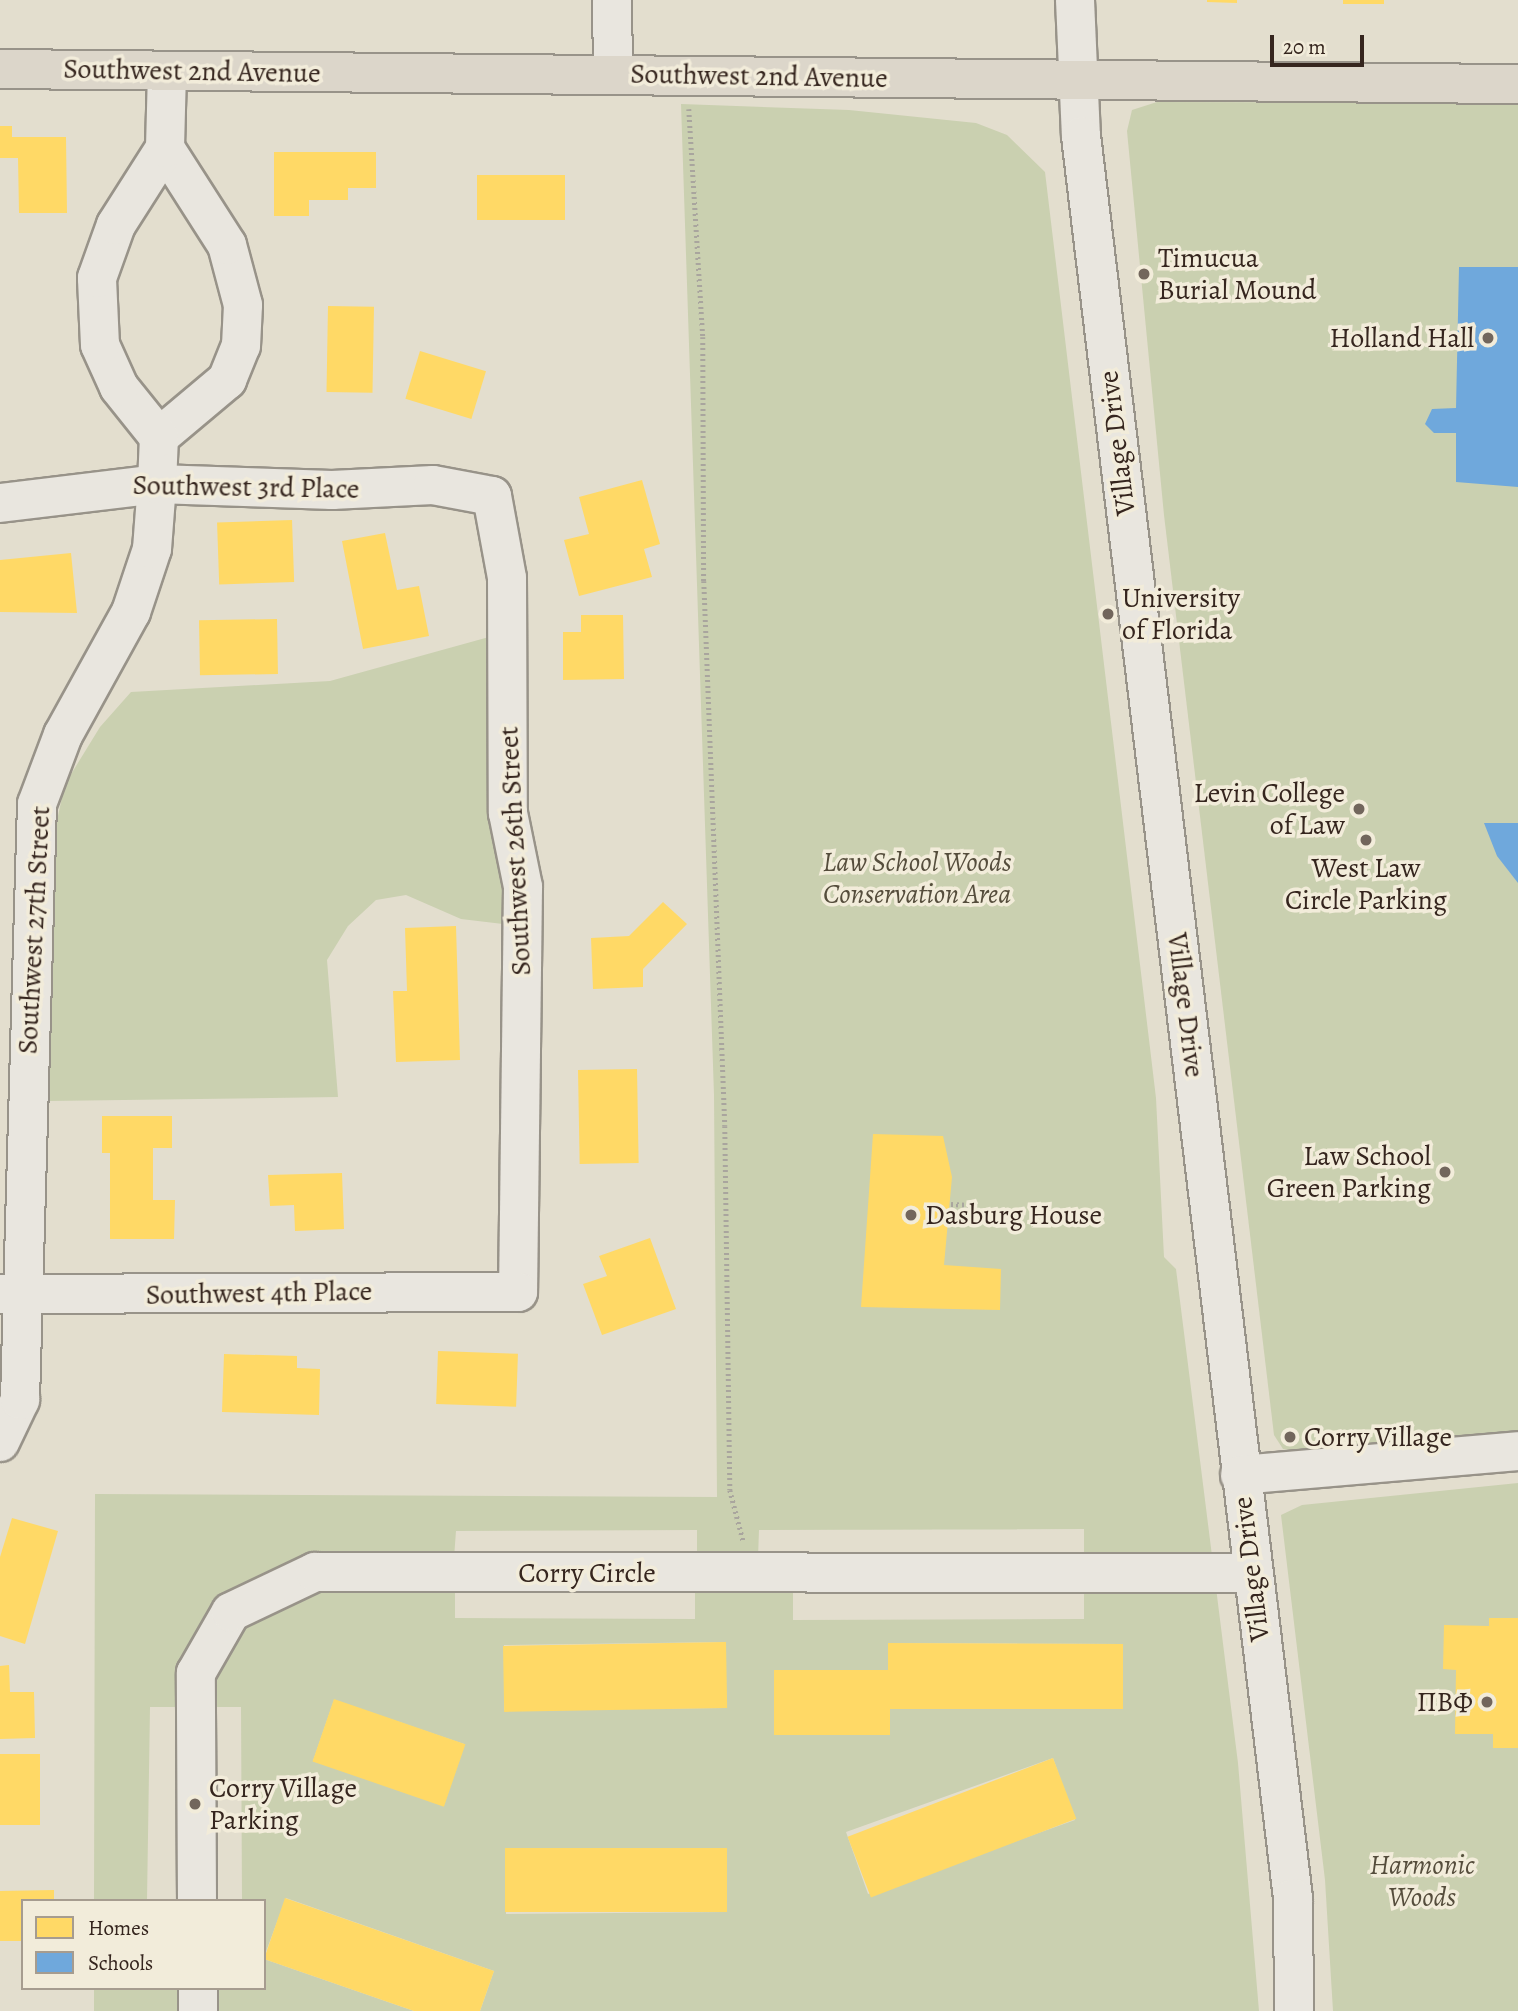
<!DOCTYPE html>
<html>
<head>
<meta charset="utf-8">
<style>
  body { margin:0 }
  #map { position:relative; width:1518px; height:2011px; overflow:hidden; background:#e3dece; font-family:Alegreya,serif }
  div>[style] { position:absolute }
  .green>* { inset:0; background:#cad0b0; transform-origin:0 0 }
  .homes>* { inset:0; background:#ffd966; transform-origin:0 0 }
  .schools>* { inset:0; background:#6fa8dc }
  .path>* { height:4.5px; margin-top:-2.25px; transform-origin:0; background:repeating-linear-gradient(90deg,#a9a59e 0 2px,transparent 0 5.5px) }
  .roads { filter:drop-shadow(2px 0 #989389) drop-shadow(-2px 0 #989389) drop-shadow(0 2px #989389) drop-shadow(0 -2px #989389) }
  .minor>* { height:38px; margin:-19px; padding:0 19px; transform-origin:19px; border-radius:19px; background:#e9e6df }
  .major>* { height:38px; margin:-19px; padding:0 19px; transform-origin:19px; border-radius:19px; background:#dcd6ca }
  .dots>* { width:19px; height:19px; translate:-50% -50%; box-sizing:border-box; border:4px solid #f2ecda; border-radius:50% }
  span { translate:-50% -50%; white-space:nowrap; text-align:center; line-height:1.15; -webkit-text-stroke:7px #f2ecda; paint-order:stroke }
  .street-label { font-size:28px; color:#35251e }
  .poi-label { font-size:28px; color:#35251e }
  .left { translate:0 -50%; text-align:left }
  .right { translate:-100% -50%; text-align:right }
  .park-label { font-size:28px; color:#554d3c; font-style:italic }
  .legend { position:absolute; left:21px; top:1899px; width:245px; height:91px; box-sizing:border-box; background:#f2ecda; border:2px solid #a69c8f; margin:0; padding:9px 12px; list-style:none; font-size:21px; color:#35251e }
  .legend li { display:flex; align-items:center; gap:14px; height:35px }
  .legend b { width:35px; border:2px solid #a69c8f }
  .scale { position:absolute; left:1270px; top:35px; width:94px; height:32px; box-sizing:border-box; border:4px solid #35251e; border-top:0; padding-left:9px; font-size:21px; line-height:24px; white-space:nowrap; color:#35251e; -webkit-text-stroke:5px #f2ecda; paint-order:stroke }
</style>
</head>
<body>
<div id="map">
  <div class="green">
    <i style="clip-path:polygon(1157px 102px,1518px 103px,1518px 1436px,1295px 1451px,1283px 1449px,1274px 1435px,1164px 515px,1127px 131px,1132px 110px)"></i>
    <i style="clip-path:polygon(evenodd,681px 104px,849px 110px,976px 123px,1007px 135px,1045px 172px,1156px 1098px,1164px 1257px,1176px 1269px,1238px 1763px,1259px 2011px,480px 2011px,494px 1971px,286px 1898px,264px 1957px,264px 1901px,242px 1901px,241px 1707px,208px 1707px,211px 1678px,230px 1634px,288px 1593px,316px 1585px,455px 1584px,455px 1618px,695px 1619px,695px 1590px,793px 1589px,793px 1620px,1084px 1619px,1084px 1529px,759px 1530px,758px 1558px,697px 1558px,697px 1530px,456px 1531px,454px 1558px,312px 1560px,278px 1571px,223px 1601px,207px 1621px,183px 1669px,182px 1707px,150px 1707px,147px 1901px,94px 1901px,95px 1494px,717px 1497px,714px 1095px,681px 104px,726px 1642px,726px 1708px,504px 1710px,504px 1645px,726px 1642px,681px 104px,888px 1643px,1123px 1644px,1123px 1708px,890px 1709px,890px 1735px,774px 1734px,775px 1670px,888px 1670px,888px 1643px,681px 104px,334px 1700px,464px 1744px,443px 1805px,313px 1761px,334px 1700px,681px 104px,1053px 1758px,1075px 1820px,868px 1894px,846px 1832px,1053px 1758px,681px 104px,727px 1848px,727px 1912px,506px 1914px,506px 1849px,727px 1848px)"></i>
    <i style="clip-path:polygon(489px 637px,490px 791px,505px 883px,503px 924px,461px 919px,406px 895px,376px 900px,348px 926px,327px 960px,338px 1097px,48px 1101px,52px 843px,65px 784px,100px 727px,131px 692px,330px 681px)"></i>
    <i style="clip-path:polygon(1518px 1483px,1518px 2011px,1333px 2011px,1325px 1880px,1281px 1515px,1302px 1505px)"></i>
    <i style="clip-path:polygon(264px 1959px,414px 2011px,214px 2011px,214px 1988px,264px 1988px)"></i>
    <i style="left:94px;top:1988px;width:88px;height:23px"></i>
  </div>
  <div class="homes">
    <i style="clip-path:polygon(1207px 0,1237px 0,1237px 3px,1207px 2px)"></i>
    <i style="left:1343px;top:0;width:41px;height:4px"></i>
    <i style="clip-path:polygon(0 126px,12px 126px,12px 137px,66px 137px,67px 213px,19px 213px,18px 158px,0 158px)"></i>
    <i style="clip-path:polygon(274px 152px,376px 152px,376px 188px,348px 188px,348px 200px,309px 200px,309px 216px,274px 216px)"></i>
    <i style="left:477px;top:175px;width:88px;height:45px"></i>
    <i style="left:328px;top:306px;width:46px;height:86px;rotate:1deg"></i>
    <i style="left:420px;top:351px;width:69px;height:50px;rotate:17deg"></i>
    <i style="clip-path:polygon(642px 480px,660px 544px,644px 549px,652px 577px,579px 596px,564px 540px,589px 534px,579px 497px)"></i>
    <i style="left:292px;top:520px;width:62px;height:75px;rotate:88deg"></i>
    <i style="clip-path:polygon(385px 533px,397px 590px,419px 586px,429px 636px,363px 649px,342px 541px)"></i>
    <i style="clip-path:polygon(71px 553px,77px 613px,0 612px,0 560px)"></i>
    <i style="clip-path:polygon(581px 615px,623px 615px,624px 679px,563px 680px,563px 632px,581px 632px)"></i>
    <i style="left:277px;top:619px;width:55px;height:78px;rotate:89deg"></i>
    <i style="clip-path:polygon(663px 902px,687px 924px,643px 969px,643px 987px,593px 989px,591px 938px,629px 936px)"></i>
    <i style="clip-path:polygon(456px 926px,460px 1060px,396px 1062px,393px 991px,407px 991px,405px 928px)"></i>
    <i style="left:637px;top:1069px;width:94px;height:59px;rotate:89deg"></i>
    <i style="clip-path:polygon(102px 1116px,172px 1116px,172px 1148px,153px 1148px,153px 1200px,175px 1200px,174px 1239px,110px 1239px,110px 1153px,102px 1153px)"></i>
    <i style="clip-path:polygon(873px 1134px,943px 1136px,952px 1177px,944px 1265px,1001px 1269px,1000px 1310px,861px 1307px)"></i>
    <i style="clip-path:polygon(342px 1173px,344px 1229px,295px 1231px,294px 1205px,270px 1206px,268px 1175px)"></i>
    <i style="clip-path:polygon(650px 1238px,676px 1309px,602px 1335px,583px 1284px,607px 1276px,599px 1256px)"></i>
    <i style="left:438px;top:1351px;width:80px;height:53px;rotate:2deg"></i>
    <i style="clip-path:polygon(224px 1354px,297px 1356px,297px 1368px,320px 1369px,319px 1415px,222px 1412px)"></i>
    <i style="clip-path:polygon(12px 1518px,58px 1531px,25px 1644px,0 1636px,0 1557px)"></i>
    <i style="clip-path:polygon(1489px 1618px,1518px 1618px,1518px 1748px,1493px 1748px,1493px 1734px,1455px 1734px,1456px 1670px,1443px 1669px,1444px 1625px,1489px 1626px)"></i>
    <i style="left:726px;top:1642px;width:66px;height:223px;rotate:89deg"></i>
    <i style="clip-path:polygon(888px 1643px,1123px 1644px,1123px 1709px,890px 1709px,890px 1735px,774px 1735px,774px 1670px,888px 1670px)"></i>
    <i style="clip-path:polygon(9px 1665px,10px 1692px,34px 1692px,35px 1738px,0 1739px,0 1666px)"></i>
    <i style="left:334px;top:1699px;width:139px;height:66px;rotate:19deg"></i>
    <i style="left:0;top:1754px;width:40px;height:71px"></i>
    <i style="left:1053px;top:1758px;width:65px;height:220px;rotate:69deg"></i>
    <i style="left:727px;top:1848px;width:64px;height:222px;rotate:90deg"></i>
    <i style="clip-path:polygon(54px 1890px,54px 1901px,23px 1901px,23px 1941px,0 1941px,0 1891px)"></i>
    <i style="clip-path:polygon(285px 1898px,494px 1971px,480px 2011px,414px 2011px,264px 1959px)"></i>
  </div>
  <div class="schools">
    <i style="clip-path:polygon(1459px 267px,1518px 267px,1518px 487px,1456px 482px,1456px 433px,1434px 433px,1425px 424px,1432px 409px,1456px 408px)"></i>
    <i style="clip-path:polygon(1484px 823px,1518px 823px,1518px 883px,1497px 856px)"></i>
  </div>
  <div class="path">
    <i style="left:689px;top:109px;width:228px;rotate:86.5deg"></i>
    <i style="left:703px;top:337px;width:244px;rotate:89.8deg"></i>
    <i style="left:704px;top:581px;width:545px;rotate:87.79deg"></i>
    <i style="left:725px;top:1126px;width:364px;rotate:89.2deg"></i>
    <i style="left:730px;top:1490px;width:52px;rotate:75.4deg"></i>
    <i style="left:951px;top:1204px;width:21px;rotate:3deg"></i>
  </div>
  <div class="roads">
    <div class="minor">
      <i style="left:612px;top:0;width:73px;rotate:89.2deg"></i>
      <i style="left:1075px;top:0;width:136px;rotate:87.5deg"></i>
      <i style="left:1081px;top:136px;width:1775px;rotate:83.14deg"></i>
      <i style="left:1293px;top:1898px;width:113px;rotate:89.5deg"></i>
      <i style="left:159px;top:437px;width:89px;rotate:-40deg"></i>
      <i style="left:227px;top:380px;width:37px;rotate:-68deg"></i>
      <i style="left:241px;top:346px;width:41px;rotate:-87.2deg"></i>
      <i style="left:243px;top:305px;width:62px;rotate:-104.9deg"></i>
      <i style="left:227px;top:245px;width:115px;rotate:-122.6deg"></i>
      <i style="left:0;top:503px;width:158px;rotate:-6.9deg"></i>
      <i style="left:157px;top:484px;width:175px;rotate:2deg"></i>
      <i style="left:332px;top:490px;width:101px;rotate:-2.8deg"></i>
      <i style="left:433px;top:485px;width:60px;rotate:10.6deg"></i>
      <i style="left:492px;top:496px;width:83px;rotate:79.6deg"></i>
      <i style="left:507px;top:578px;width:235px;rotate:89.8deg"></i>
      <i style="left:508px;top:813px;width:76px;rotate:78.5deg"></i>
      <i style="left:523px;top:887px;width:405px;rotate:90.7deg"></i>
      <i style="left:518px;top:1292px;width:518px;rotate:179.78deg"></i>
      <i style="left:0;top:1442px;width:47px;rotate:-64.5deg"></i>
      <i style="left:20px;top:1400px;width:596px;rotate:-88.37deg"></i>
      <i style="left:37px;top:804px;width:74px;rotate:-69.4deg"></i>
      <i style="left:63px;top:735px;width:141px;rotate:-61.1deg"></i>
      <i style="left:131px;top:612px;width:66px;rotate:-71.6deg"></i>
      <i style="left:152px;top:549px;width:65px;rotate:-85.6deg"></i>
      <i style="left:157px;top:484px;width:47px;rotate:-87.6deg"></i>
      <i style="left:159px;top:437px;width:64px;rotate:-128.7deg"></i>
      <i style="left:119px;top:387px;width:46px;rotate:-114.3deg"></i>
      <i style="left:100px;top:345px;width:67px;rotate:-92.6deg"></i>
      <i style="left:97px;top:278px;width:56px;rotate:-70.3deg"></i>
      <i style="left:116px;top:225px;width:91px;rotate:-57.5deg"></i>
      <i style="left:165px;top:148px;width:76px;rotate:-88.5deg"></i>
      <i style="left:1240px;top:1475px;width:279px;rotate:-4.9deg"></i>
      <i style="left:197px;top:1901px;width:228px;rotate:-90.3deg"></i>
      <i style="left:196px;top:1673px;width:70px;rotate:-60.2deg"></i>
      <i style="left:231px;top:1612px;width:93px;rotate:-25.5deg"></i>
      <i style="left:315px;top:1572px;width:936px;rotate:0.06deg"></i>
      <i style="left:198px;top:1988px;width:23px;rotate:90deg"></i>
    </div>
    <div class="major">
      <i style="left:0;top:69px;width:1518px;rotate:0.57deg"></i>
    </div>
  </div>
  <div class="dots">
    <i style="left:1144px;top:274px;background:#72665c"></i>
    <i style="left:1488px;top:338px;background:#72665c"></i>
    <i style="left:1108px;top:614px;background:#72665c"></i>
    <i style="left:1359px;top:809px;background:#72665c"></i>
    <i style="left:1366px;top:840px;background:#72665c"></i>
    <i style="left:1445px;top:1172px;background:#72665c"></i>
    <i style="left:911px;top:1215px;background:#72665c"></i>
    <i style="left:1290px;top:1437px;background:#72665c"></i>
    <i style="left:1487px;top:1702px;background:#72665c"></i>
    <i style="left:195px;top:1804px;background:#72665c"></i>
  </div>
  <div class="street-label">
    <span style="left:192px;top:71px;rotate:1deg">Southwest 2nd Avenue</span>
    <span style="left:759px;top:76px;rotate:1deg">Southwest 2nd Avenue</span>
    <span style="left:1117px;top:443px;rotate:-97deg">Village Drive</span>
    <span style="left:246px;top:487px;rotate:1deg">Southwest 3rd Place</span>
    <span style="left:515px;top:851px;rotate:-93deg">Southwest 26th Street</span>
    <span style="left:34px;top:930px;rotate:-87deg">Southwest 27th Street</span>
    <span style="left:1186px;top:1005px;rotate:83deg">Village Drive</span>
    <span style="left:259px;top:1293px;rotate:-1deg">Southwest 4th Place</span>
    <span style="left:1251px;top:1569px;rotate:-97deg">Village Drive</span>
    <span style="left:587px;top:1573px">Corry Circle</span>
  </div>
  <div class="poi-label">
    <span class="left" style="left:1158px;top:274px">Timucua<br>Burial Mound</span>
    <span class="right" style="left:1474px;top:338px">Holland Hall</span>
    <span class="left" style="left:1122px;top:614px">University<br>of Florida</span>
    <span class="right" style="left:1345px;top:809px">Levin College<br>of Law</span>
    <span style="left:1366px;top:884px">West Law<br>Circle Parking</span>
    <span class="right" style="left:1431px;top:1172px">Law School<br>Green Parking</span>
    <span class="left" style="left:925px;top:1215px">Dasburg House</span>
    <span class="left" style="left:1304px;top:1437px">Corry Village</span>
    <span class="right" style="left:1473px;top:1702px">ΠΒΦ</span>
    <span class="left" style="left:209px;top:1804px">Corry Village<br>Parking</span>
  </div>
  <div class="park-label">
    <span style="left:917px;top:878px">Law School Woods<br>Conservation Area</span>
    <span style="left:1422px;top:1881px">Harmonic<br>Woods</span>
  </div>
  <ul class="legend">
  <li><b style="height:19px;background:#ffd966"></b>Homes</li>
  <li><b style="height:19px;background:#6fa8dc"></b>Schools</li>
  </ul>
  <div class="scale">20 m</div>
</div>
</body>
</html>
